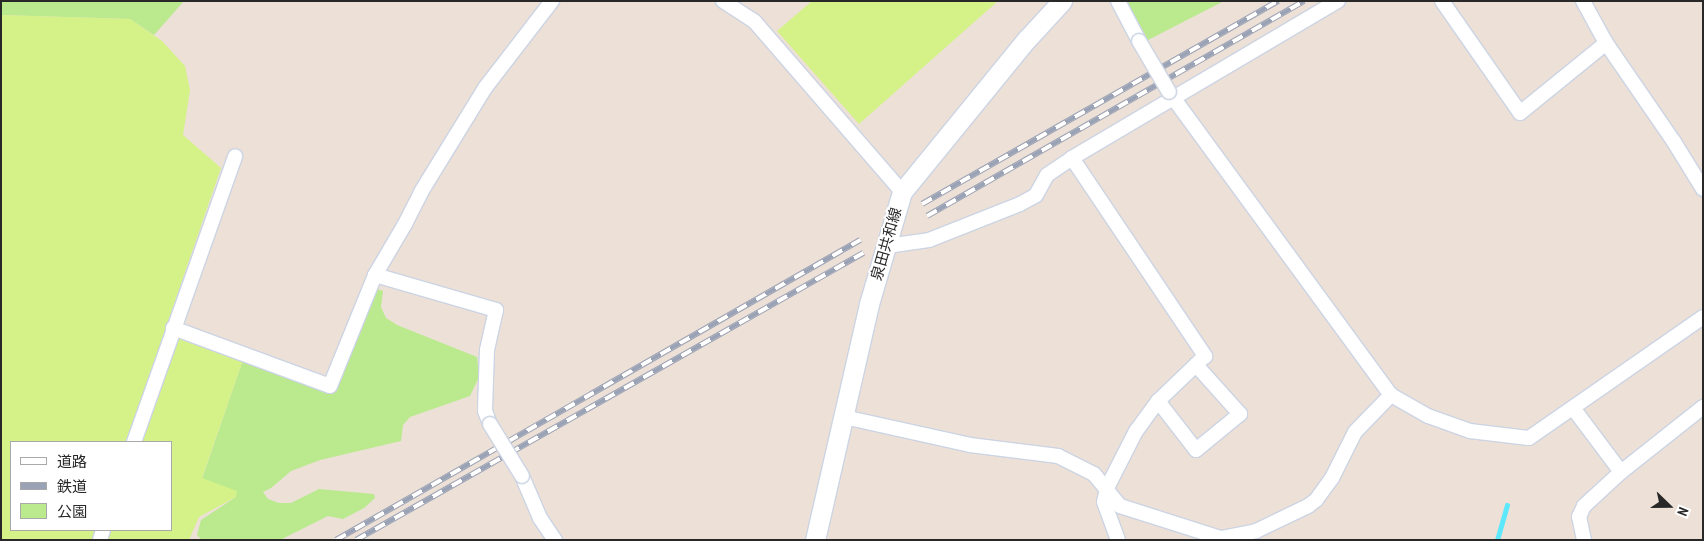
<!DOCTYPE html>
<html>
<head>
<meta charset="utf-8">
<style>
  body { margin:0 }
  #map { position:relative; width:1704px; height:541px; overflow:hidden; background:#ece0d7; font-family:"PT Sans Narrow","Noto Sans JP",sans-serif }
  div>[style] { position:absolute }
  .green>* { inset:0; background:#baea8d }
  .pitch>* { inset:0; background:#d4f287 }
  .stream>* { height:4.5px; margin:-2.25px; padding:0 2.25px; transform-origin:2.25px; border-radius:2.25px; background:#5de8fb }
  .roads { filter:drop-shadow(1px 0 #ccd4e3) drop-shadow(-1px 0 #ccd4e3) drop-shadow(0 1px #ccd4e3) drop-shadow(0 -1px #ccd4e3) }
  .minor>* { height:14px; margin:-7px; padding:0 7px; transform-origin:7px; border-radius:7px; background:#fff }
  .secondary>* { height:19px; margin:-9.5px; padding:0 9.5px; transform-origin:9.5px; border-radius:9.5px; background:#fff }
  .rail>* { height:5.5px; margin-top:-2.75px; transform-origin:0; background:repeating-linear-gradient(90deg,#fff 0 11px,#9aa2b5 0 22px); box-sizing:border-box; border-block:1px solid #9aa2b5 }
  .bridges { filter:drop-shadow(1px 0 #ccd4e3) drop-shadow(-1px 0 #ccd4e3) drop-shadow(0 1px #ccd4e3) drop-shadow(0 -1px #ccd4e3) }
  .minor-bridge>* { height:14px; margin:-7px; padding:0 7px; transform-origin:7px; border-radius:7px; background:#fff }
  span { translate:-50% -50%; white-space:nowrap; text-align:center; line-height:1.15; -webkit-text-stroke:4px #fff; paint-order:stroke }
  .street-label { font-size:15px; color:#282828 }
  .frame { position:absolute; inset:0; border:2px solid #282828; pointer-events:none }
  .legend { position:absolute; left:10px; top:441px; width:162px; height:90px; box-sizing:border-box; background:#fff; border:1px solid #a9a9a9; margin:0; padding:6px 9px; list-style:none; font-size:15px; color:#282828 }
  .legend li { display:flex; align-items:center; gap:10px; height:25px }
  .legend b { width:25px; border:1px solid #a9a9a9 }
  .north { position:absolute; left:1644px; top:481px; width:50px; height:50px; -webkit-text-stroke:4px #fff; paint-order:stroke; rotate:112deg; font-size:14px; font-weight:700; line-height:20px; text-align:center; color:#282828 }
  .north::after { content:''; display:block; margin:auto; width:18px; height:22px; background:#282828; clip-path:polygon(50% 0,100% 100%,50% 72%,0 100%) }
</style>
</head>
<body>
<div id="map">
  <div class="green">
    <i style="clip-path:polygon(1px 1px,184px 1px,154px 35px,130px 19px,1px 15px)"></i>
    <i style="clip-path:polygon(1126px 1px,1224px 1px,1148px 40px)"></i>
    <i style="clip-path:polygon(377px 289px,383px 291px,381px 307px,386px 318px,397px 325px,477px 357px,479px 377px,470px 396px,410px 417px,403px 425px,401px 441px,320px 460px,291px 471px,271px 488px,263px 492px,268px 499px,279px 503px,291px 503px,319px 489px,374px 494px,375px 498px,364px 508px,343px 519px,328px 516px,280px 540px,202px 540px,197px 535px,201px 520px,236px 497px,236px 491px,202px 479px,244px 357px,332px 390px,372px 293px)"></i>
  </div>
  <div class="pitch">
    <i style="clip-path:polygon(812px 1px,998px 1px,859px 124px,777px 31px)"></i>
    <i style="clip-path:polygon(evenodd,1px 15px,130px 19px,162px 41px,185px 66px,190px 90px,183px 135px,221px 168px,165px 330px,244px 357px,202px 478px,237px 491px,236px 497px,199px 517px,189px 540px,1px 540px,1px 15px,11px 442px,171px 442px,171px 530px,11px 530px,11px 442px)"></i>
  </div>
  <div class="stream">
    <i style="left:1497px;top:540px;width:36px;rotate:-74deg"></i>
  </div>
  <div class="roads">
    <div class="minor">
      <i style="left:723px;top:1px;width:38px;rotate:33deg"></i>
      <i style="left:755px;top:22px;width:225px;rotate:49.1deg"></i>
      <i style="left:1118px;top:1px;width:45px;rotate:62.3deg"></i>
      <i style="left:1442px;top:1px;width:136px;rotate:55.1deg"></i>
      <i style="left:1520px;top:113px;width:111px;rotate:-39.1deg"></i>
      <i style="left:1583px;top:1px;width:48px;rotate:61.3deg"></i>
      <i style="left:1606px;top:43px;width:120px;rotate:55.5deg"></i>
      <i style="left:1674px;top:142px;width:55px;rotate:58.3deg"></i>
      <i style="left:1169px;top:92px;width:376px;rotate:53.8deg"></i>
      <i style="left:1391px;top:395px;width:43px;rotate:29.6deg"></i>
      <i style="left:1428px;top:416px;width:45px;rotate:19.7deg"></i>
      <i style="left:1470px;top:431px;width:59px;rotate:6.8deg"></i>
      <i style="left:1529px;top:438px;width:212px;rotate:-34.8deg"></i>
      <i style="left:1072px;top:158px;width:239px;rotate:56.1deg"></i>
      <i style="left:1205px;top:356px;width:65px;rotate:136.2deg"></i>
      <i style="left:1158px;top:401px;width:37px;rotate:126deg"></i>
      <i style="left:1136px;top:431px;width:64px;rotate:117deg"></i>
      <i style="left:1107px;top:488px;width:14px;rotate:102deg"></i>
      <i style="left:1104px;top:502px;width:40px;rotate:69.8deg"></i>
      <i style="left:887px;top:246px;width:42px;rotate:-8.1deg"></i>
      <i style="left:929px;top:240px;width:98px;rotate:-21.6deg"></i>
      <i style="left:1020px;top:204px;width:18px;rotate:-29deg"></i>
      <i style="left:1036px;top:195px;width:23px;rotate:-61deg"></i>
      <i style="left:1047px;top:175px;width:30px;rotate:-34deg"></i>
      <i style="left:1072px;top:158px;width:309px;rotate:-30.6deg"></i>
      <i style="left:375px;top:275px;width:126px;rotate:16.1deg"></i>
      <i style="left:496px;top:310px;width:41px;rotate:102.7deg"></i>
      <i style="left:487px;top:350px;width:61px;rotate:91.9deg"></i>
      <i style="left:485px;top:411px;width:14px;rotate:69deg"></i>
      <i style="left:173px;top:328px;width:167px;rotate:20.3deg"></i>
      <i style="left:330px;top:386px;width:120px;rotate:-67.9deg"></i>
      <i style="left:375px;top:275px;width:59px;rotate:-59.5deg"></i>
      <i style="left:405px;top:224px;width:36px;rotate:-63deg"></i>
      <i style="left:421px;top:192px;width:122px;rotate:-58.4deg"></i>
      <i style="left:485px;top:88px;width:110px;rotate:-52.4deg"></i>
      <i style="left:1158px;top:401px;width:62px;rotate:52.2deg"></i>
      <i style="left:1196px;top:450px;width:57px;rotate:-39.3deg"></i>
      <i style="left:1240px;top:414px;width:66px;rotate:-131.9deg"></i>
      <i style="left:1573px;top:408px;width:80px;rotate:53.1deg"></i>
      <i style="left:844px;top:417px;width:129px;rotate:12.5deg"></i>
      <i style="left:970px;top:445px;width:89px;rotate:7.1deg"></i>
      <i style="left:1058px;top:456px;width:40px;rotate:26.6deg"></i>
      <i style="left:1094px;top:474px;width:41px;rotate:50.9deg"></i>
      <i style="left:1120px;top:506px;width:106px;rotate:17.6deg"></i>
      <i style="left:1221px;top:538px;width:36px;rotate:-11deg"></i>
      <i style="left:1256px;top:531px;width:58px;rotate:-25.7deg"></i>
      <i style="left:1308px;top:506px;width:10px;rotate:-37deg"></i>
      <i style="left:1316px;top:500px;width:27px;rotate:-54deg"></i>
      <i style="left:1332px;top:478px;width:51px;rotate:-63.4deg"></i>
      <i style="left:1355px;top:432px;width:52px;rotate:-45.8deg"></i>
      <i style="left:134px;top:442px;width:303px;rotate:-70.5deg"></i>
      <i style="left:522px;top:476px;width:46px;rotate:66.8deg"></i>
      <i style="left:540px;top:518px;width:27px;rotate:56deg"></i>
      <i style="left:100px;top:540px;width:10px;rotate:-73deg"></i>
      <i style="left:1584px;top:540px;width:24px;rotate:-102deg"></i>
      <i style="left:1579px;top:517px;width:12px;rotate:-66deg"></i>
      <i style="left:1584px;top:506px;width:50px;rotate:-42.6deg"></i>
      <i style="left:1621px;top:472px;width:105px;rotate:-38.4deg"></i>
    </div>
    <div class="secondary">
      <i style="left:815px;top:540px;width:242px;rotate:-77.1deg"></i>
      <i style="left:869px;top:304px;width:117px;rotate:-73.6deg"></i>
      <i style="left:902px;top:192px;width:198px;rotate:-50.8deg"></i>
      <i style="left:1027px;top:39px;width:52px;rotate:-47.4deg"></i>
    </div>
  </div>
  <div class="rail">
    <i style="left:922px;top:204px;width:410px;rotate:-29.7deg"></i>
    <i style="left:927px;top:216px;width:434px;rotate:-29.7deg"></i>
    <i style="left:336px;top:540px;width:604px;rotate:-29.79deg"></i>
    <i style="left:356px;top:540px;width:583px;rotate:-29.51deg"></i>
  </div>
  <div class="bridges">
    <div class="minor-bridge">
      <i style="left:1139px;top:41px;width:59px;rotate:59.5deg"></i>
      <i style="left:490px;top:424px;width:61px;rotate:58.4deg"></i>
    </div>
  </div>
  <div class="street-label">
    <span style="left:886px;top:244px;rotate:-74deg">泉田共和線</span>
  </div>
  <div class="frame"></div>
  <ul class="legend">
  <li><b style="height:6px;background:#fff"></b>道路</li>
  <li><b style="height:6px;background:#9aa2b5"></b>鉄道</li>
  <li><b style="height:14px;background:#baea8d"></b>公園</li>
  </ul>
  <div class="north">N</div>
</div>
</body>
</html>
